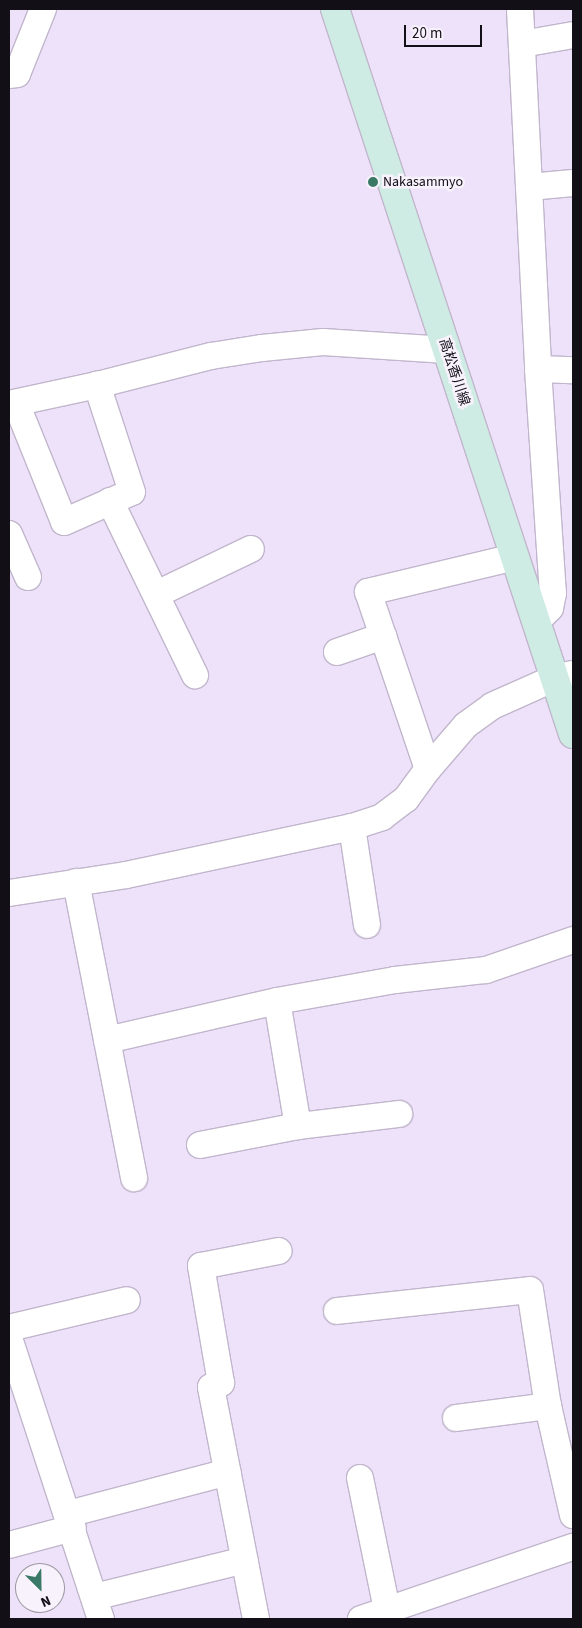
<!DOCTYPE html>
<html>
<head>
<meta charset="utf-8">
<style>
  body { margin:0 }
  #map { position:relative; width:582px; height:1628px; overflow:hidden; background:#ede2f9; font-family:"Source Sans 3","Noto Sans JP",sans-serif }
  div>[style] { position:absolute }
  .roads { filter:drop-shadow(1px 0 #c1b6cc) drop-shadow(-1px 0 #c1b6cc) drop-shadow(0 1px #c1b6cc) drop-shadow(0 -1px #c1b6cc) }
  .street>* { height:26px; margin:-13px; padding:0 13px; transform-origin:13px; border-radius:13px; background:#fff }
  .secondary>* { height:28px; margin:-14px; padding:0 14px; transform-origin:14px; border-radius:14px; background:#ceece3 }
  .dots>* { width:14px; height:14px; translate:-50% -50%; box-sizing:border-box; border:2px solid #f7f2fc; border-radius:50% }
  span { translate:-50% -50%; white-space:nowrap; text-align:center; line-height:1.15; -webkit-text-stroke:5px #f7f2fc; paint-order:stroke }
  .poi-label { font-size:14px; color:#130f17 }
  .left { translate:0 -50%; text-align:left }
  .street-label { font-size:14px; color:#130f17 }
  .frame { position:absolute; inset:0; border:10px solid #130f17; pointer-events:none }
  .north { position:absolute; left:15px; top:1563px; width:50px; height:50px; box-sizing:border-box; background:#f7f2fc; border:1px solid #9c97a0; border-radius:50%; rotate:157deg; font-size:14px; font-weight:700; line-height:20px; text-align:center; color:#130f17 }
  .north::after { content:''; display:block; margin:auto; width:18px; height:22px; background:#3a7966; clip-path:polygon(50% 0,100% 100%,50% 72%,0 100%) }
  .scale { position:absolute; left:404px; top:25px; width:78px; height:22px; box-sizing:border-box; border:2px solid #130f17; border-top:0; padding-left:6px; font-size:15px; line-height:18px; white-space:nowrap; color:#130f17; -webkit-text-stroke:4px #f7f2fc; paint-order:stroke }
</style>
</head>
<body>
<div id="map">
  <div class="roads">
    <div class="street">
      <i style="left:520px;top:9px;width:360px;rotate:87.1deg"></i>
      <i style="left:538px;top:369px;width:225px;rotate:86.2deg"></i>
      <i style="left:553px;top:593px;width:15px;rotate:101deg"></i>
      <i style="left:550px;top:608px;width:20px;rotate:135deg"></i>
      <i style="left:522px;top:44px;width:52px;rotate:-10deg"></i>
      <i style="left:9px;top:75px;width:8px;rotate:-7deg"></i>
      <i style="left:17px;top:74px;width:70px;rotate:-68.2deg"></i>
      <i style="left:529px;top:187px;width:44px;rotate:-5.2deg"></i>
      <i style="left:538px;top:369px;width:35px;rotate:2deg"></i>
      <i style="left:16px;top:403px;width:128px;rotate:68deg"></i>
      <i style="left:64px;top:522px;width:74px;rotate:-23.8deg"></i>
      <i style="left:132px;top:492px;width:113px;rotate:-108.1deg"></i>
      <i style="left:9px;top:404px;width:90px;rotate:-12.2deg"></i>
      <i style="left:97px;top:385px;width:118px;rotate:-14.3deg"></i>
      <i style="left:211px;top:356px;width:52px;rotate:-8.9deg"></i>
      <i style="left:262px;top:348px;width:61px;rotate:-5.6deg"></i>
      <i style="left:323px;top:342px;width:124px;rotate:3.7deg"></i>
      <i style="left:110px;top:501px;width:194px;rotate:64deg"></i>
      <i style="left:9px;top:534px;width:47px;rotate:66.2deg"></i>
      <i style="left:157px;top:594px;width:104px;rotate:-25.6deg"></i>
      <i style="left:337px;top:652px;width:49px;rotate:-19.2deg"></i>
      <i style="left:428px;top:769px;width:187px;rotate:-108.7deg"></i>
      <i style="left:368px;top:592px;width:151px;rotate:-13.4deg"></i>
      <i style="left:352px;top:827px;width:99px;rotate:81.3deg"></i>
      <i style="left:76px;top:882px;width:302px;rotate:78.9deg"></i>
      <i style="left:9px;top:893px;width:118px;rotate:-8.7deg"></i>
      <i style="left:126px;top:875px;width:231px;rotate:-12deg"></i>
      <i style="left:352px;top:827px;width:32px;rotate:-18deg"></i>
      <i style="left:382px;top:817px;width:30px;rotate:-37deg"></i>
      <i style="left:406px;top:799px;width:37px;rotate:-54deg"></i>
      <i style="left:428px;top:769px;width:58px;rotate:-49.2deg"></i>
      <i style="left:466px;top:725px;width:32px;rotate:-36deg"></i>
      <i style="left:492px;top:706px;width:69px;rotate:-24deg"></i>
      <i style="left:555px;top:678px;width:18px;rotate:-13deg"></i>
      <i style="left:277px;top:1001px;width:127px;rotate:80.5deg"></i>
      <i style="left:107px;top:1040px;width:174px;rotate:-12.9deg"></i>
      <i style="left:277px;top:1001px;width:120px;rotate:-10.1deg"></i>
      <i style="left:395px;top:980px;width:92px;rotate:-6.3deg"></i>
      <i style="left:486px;top:970px;width:92px;rotate:-19deg"></i>
      <i style="left:200px;top:1145px;width:100px;rotate:-11deg"></i>
      <i style="left:298px;top:1126px;width:102px;rotate:-6.8deg"></i>
      <i style="left:337px;top:1311px;width:194px;rotate:-6.2deg"></i>
      <i style="left:530px;top:1290px;width:117px;rotate:81.2deg"></i>
      <i style="left:548px;top:1406px;width:112px;rotate:77.1deg"></i>
      <i style="left:9px;top:1328px;width:121px;rotate:-13.3deg"></i>
      <i style="left:9px;top:1338px;width:296px;rotate:71.9deg"></i>
      <i style="left:456px;top:1418px;width:93px;rotate:-7.4deg"></i>
      <i style="left:360px;top:1478px;width:135px;rotate:78.4deg"></i>
      <i style="left:68px;top:1514px;width:165px;rotate:-14.7deg"></i>
      <i style="left:9px;top:1545px;width:66px;rotate:-14.9deg"></i>
      <i style="left:94px;top:1597px;width:155px;rotate:-13.8deg"></i>
      <i style="left:256px;top:1619px;width:236px;rotate:-101deg"></i>
      <i style="left:211px;top:1387px;width:11px;rotate:-22deg"></i>
      <i style="left:221px;top:1383px;width:119px;rotate:-99.7deg"></i>
      <i style="left:201px;top:1266px;width:79px;rotate:-10.9deg"></i>
      <i style="left:361px;top:1619px;width:224px;rotate:-18.8deg"></i>
    </div>
    <div class="secondary">
      <i style="left:335px;top:9px;width:763px;rotate:71.83deg"></i>
    </div>
  </div>
  <div class="dots">
    <i style="left:373px;top:182px;background:#3a7966"></i>
  </div>
  <div class="poi-label">
    <span class="left" style="left:383px;top:182px">Nakasammyo</span>
  </div>
  <div class="street-label">
    <span style="left:454px;top:372px;rotate:72deg">高松香川線</span>
  </div>
  <div class="frame"></div>
  <div class="north">N</div>
  <div class="scale">20 m</div>
</div>
</body>
</html>
